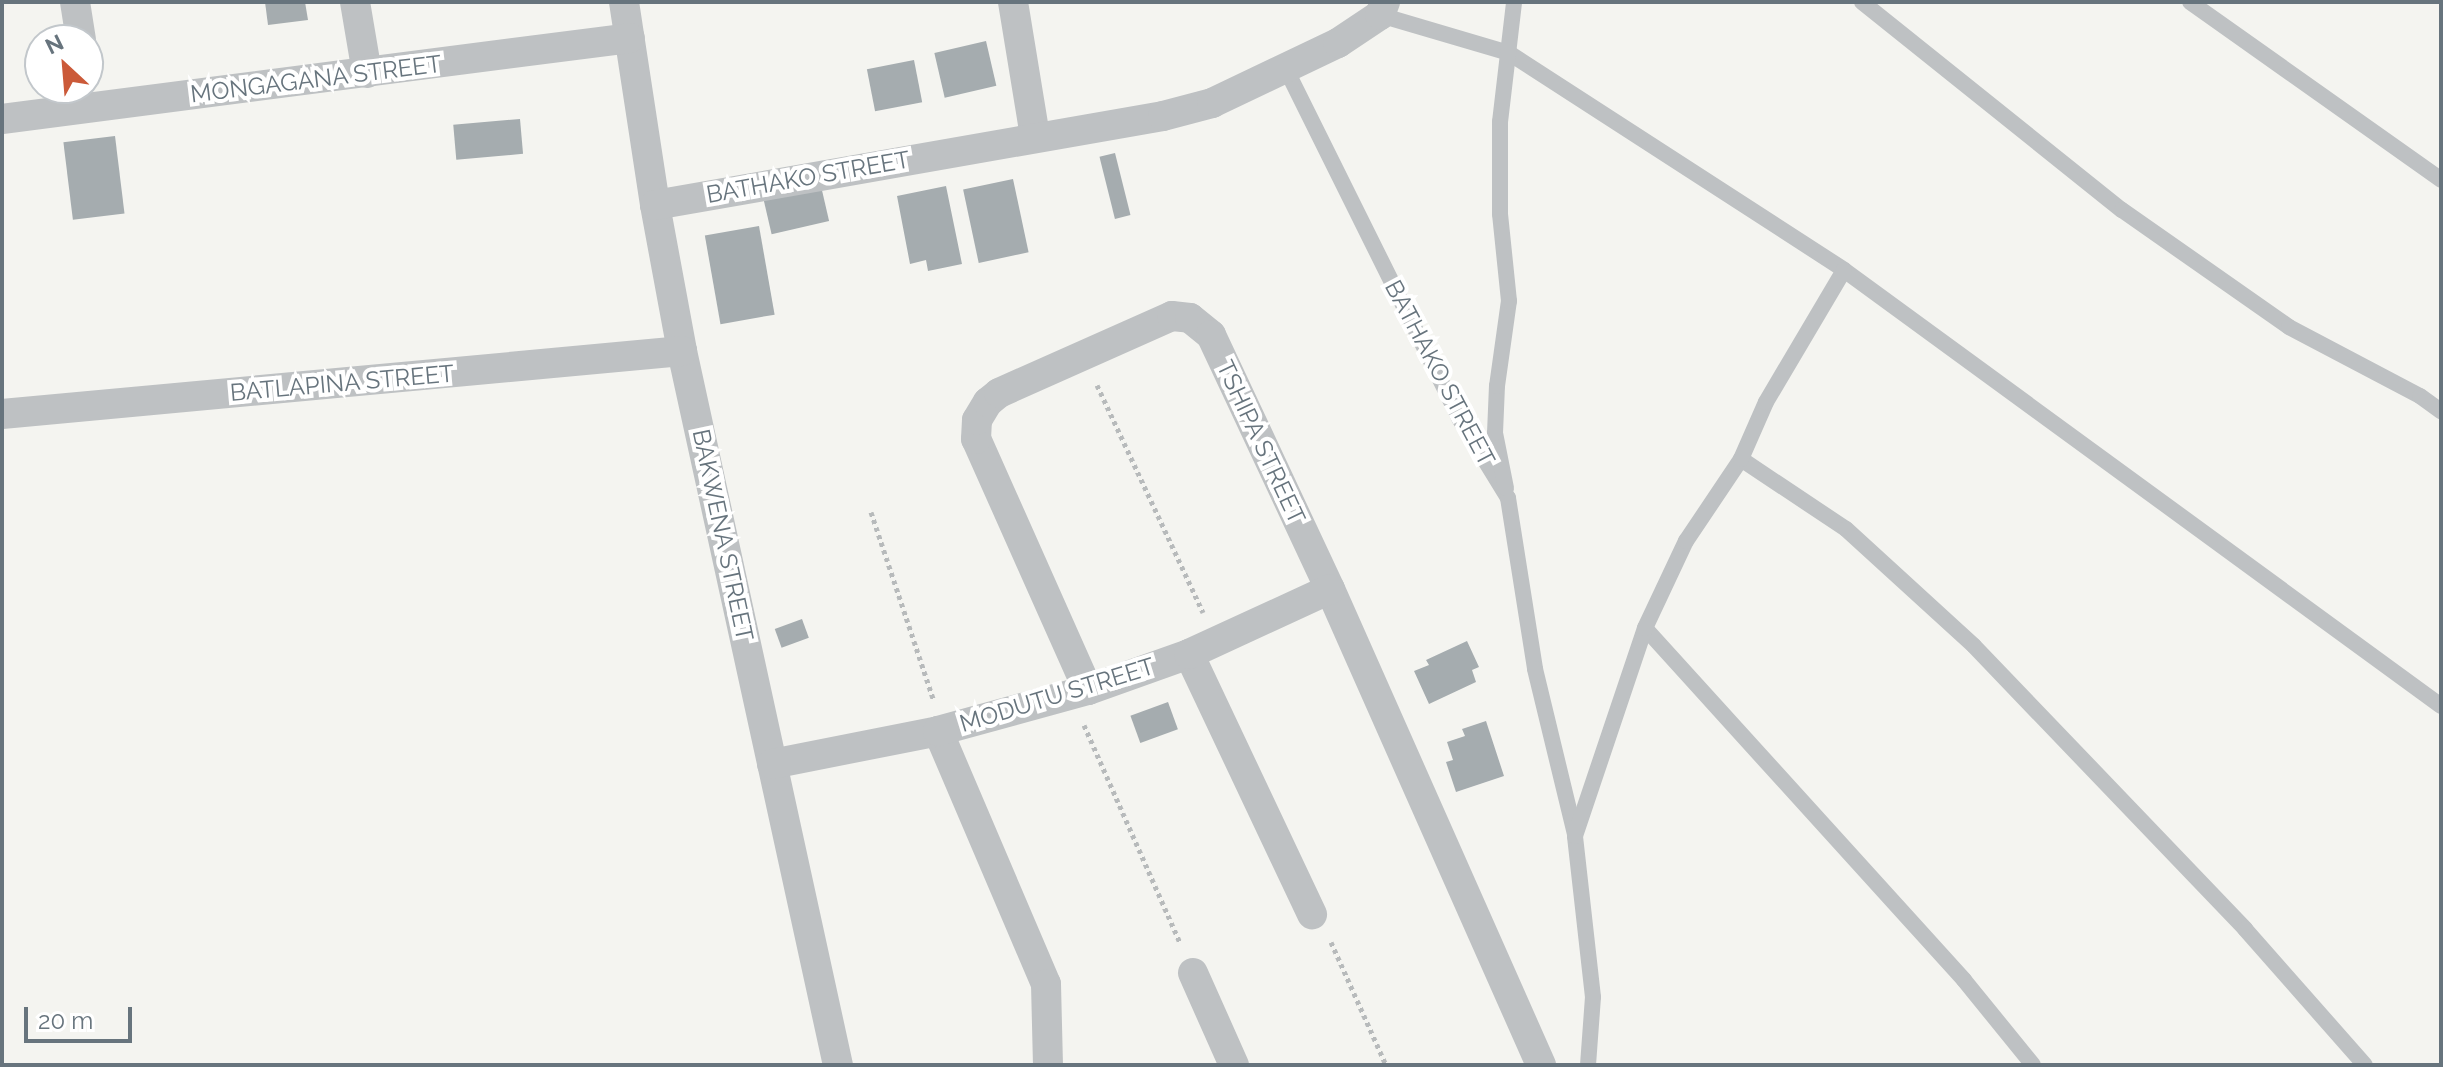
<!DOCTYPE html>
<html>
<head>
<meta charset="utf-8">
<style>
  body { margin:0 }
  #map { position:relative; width:2443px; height:1067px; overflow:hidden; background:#f4f4f0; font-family:Raleway,sans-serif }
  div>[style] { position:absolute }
  .building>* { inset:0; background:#a5acaf; transform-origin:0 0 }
  .path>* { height:5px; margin-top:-2.5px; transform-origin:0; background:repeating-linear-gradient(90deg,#b7babb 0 4px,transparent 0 8px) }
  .service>* { height:16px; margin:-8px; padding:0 8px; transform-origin:8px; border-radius:8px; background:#bec1c3 }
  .minor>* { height:30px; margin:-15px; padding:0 15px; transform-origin:15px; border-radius:15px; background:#bec1c3 }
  span { translate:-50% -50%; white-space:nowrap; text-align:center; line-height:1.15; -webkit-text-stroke:8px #fff; paint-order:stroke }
  .street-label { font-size:24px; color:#67747d }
  .frame { position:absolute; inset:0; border:4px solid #67747d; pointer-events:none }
  .north { position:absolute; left:24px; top:24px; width:80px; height:80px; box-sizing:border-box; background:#fff; border:2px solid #c2c7cb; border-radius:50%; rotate:334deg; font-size:22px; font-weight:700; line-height:32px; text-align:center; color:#67747d }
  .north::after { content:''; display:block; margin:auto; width:28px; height:36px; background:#cb5a39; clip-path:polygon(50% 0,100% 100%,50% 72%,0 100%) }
  .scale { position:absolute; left:24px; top:1007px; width:108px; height:36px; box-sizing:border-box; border:4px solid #67747d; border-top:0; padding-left:10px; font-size:24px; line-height:28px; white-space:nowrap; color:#67747d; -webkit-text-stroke:6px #fff; paint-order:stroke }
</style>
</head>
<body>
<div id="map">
  <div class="building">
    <i style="clip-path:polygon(265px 2px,305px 2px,308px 20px,268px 25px)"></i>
    <i style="left:986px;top:41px;width:46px;height:53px;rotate:77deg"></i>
    <i style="left:914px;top:60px;width:43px;height:48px;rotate:79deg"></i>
    <i style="left:520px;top:119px;width:35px;height:67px;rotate:85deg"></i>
    <i style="left:115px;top:136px;width:78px;height:52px;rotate:83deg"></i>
    <i style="left:1115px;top:153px;width:64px;height:16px;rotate:76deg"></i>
    <i style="left:1013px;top:179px;width:75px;height:51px;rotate:78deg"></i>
    <i style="left:821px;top:186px;width:36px;height:59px;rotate:77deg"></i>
    <i style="clip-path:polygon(946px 186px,962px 264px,928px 271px,926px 260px,910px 264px,897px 196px)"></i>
    <i style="left:759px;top:226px;width:90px;height:55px;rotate:80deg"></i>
    <i style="left:802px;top:619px;width:20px;height:29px;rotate:70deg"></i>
    <i style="clip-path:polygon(1467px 641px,1479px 667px,1472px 670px,1476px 682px,1429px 704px,1414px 671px,1429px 665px,1426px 660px)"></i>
    <i style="left:1168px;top:702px;width:29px;height:40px;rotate:70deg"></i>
    <i style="clip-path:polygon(1486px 721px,1504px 776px,1456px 792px,1446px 762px,1453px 760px,1447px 742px,1465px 736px,1462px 729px)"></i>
  </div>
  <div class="path">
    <i style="left:1097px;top:385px;width:251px;rotate:65deg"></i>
    <i style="left:871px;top:512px;width:199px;rotate:71.6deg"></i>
    <i style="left:1084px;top:725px;width:238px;rotate:66.2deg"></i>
    <i style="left:1331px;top:942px;width:135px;rotate:65.9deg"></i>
  </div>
  <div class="service">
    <i style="left:1862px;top:2px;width:333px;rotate:38.7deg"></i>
    <i style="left:2122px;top:210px;width:204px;rotate:35deg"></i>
    <i style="left:2289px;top:327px;width:148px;rotate:27.8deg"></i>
    <i style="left:2420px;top:396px;width:26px;rotate:36deg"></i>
    <i style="left:2190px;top:2px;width:308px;rotate:35.3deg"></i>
    <i style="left:1380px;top:15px;width:134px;rotate:16.4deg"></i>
    <i style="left:1509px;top:53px;width:399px;rotate:32.9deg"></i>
    <i style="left:1844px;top:270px;width:739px;rotate:36.14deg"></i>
    <i style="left:1285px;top:67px;width:392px;rotate:63.6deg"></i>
    <i style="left:1459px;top:418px;width:94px;rotate:58.5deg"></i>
    <i style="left:1508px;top:498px;width:173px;rotate:81deg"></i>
    <i style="left:1535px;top:669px;width:170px;rotate:76.4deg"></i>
    <i style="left:1741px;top:459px;width:126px;rotate:33.7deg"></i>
    <i style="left:1846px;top:529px;width:173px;rotate:42.4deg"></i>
    <i style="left:1974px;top:646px;width:392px;rotate:46.2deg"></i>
    <i style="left:2245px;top:929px;width:181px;rotate:48.6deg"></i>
    <i style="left:1506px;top:488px;width:56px;rotate:-101.3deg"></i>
    <i style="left:1495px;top:433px;width:47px;rotate:-87.6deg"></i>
    <i style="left:1497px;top:386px;width:86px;rotate:-82deg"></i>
    <i style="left:1509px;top:301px;width:87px;rotate:-95.9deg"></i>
    <i style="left:1500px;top:214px;width:92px;rotate:-90deg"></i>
    <i style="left:1500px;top:122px;width:121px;rotate:-83.3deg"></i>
    <i style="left:1645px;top:628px;width:475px;rotate:47.8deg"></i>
    <i style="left:1964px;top:980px;width:109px;rotate:50.9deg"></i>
    <i style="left:1588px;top:1065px;width:68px;rotate:-85.8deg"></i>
    <i style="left:1593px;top:997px;width:162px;rotate:-96.4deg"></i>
    <i style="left:1575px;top:836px;width:219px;rotate:-71.4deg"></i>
    <i style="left:1645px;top:628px;width:96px;rotate:-64.8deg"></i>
    <i style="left:1686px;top:541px;width:99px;rotate:-56.1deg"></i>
    <i style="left:1741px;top:459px;width:62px;rotate:-66.3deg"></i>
    <i style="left:1766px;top:402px;width:153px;rotate:-59.4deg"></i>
  </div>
  <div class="minor">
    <i style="left:75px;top:2px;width:38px;rotate:81deg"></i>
    <i style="left:355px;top:2px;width:72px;rotate:80.4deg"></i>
    <i style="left:624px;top:2px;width:205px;rotate:81.3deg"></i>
    <i style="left:655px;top:205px;width:148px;rotate:79.5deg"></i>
    <i style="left:682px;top:351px;width:731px;rotate:77.68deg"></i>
    <i style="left:1013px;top:2px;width:136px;rotate:80.7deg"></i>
    <i style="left:2px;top:119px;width:633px;rotate:-7.35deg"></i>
    <i style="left:655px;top:205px;width:516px;rotate:-9.94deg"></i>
    <i style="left:1163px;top:116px;width:51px;rotate:-14.9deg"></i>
    <i style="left:1212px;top:103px;width:140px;rotate:-25.5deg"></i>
    <i style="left:1338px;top:43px;width:50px;rotate:-33.7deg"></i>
    <i style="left:1380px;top:15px;width:14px;rotate:-69deg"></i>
    <i style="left:2px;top:414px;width:683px;rotate:-5.29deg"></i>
    <i style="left:1189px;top:654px;width:288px;rotate:64.7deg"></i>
    <i style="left:1088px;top:690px;width:275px;rotate:-114deg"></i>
    <i style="left:976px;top:439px;width:19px;rotate:-87deg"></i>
    <i style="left:977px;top:420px;width:21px;rotate:-59deg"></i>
    <i style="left:988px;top:402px;width:14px;rotate:-39deg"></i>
    <i style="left:999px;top:393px;width:189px;rotate:-24deg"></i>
    <i style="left:1172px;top:316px;width:18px;rotate:6deg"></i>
    <i style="left:1190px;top:318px;width:27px;rotate:39deg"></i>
    <i style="left:1211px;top:335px;width:280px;rotate:64.9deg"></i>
    <i style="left:1330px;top:589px;width:521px;rotate:66.09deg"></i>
    <i style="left:938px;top:731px;width:275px;rotate:66.9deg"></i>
    <i style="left:1046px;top:984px;width:81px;rotate:88.6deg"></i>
    <i style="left:772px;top:764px;width:169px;rotate:-11.2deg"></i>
    <i style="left:938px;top:731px;width:156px;rotate:-15.3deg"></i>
    <i style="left:1088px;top:690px;width:107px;rotate:-19.6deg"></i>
    <i style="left:1189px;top:654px;width:155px;rotate:-24.7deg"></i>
    <i style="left:1193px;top:973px;width:101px;rotate:66deg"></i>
  </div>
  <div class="street-label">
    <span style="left:316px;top:79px;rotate:-7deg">MONGAGANA STREET</span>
    <span style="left:808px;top:177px;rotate:-10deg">BATHAKO STREET</span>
    <span style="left:1440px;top:373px;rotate:62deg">BATHAKO STREET</span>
    <span style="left:342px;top:383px;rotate:-5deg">BATLAPINA STREET</span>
    <span style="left:1261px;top:442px;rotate:65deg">TSHIPA STREET</span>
    <span style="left:723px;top:535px;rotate:78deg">BAKWENA STREET</span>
    <span style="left:1057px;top:695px;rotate:-17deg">MODUTU STREET</span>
  </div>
  <div class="frame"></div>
  <div class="north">N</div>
  <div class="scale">20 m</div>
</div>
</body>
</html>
